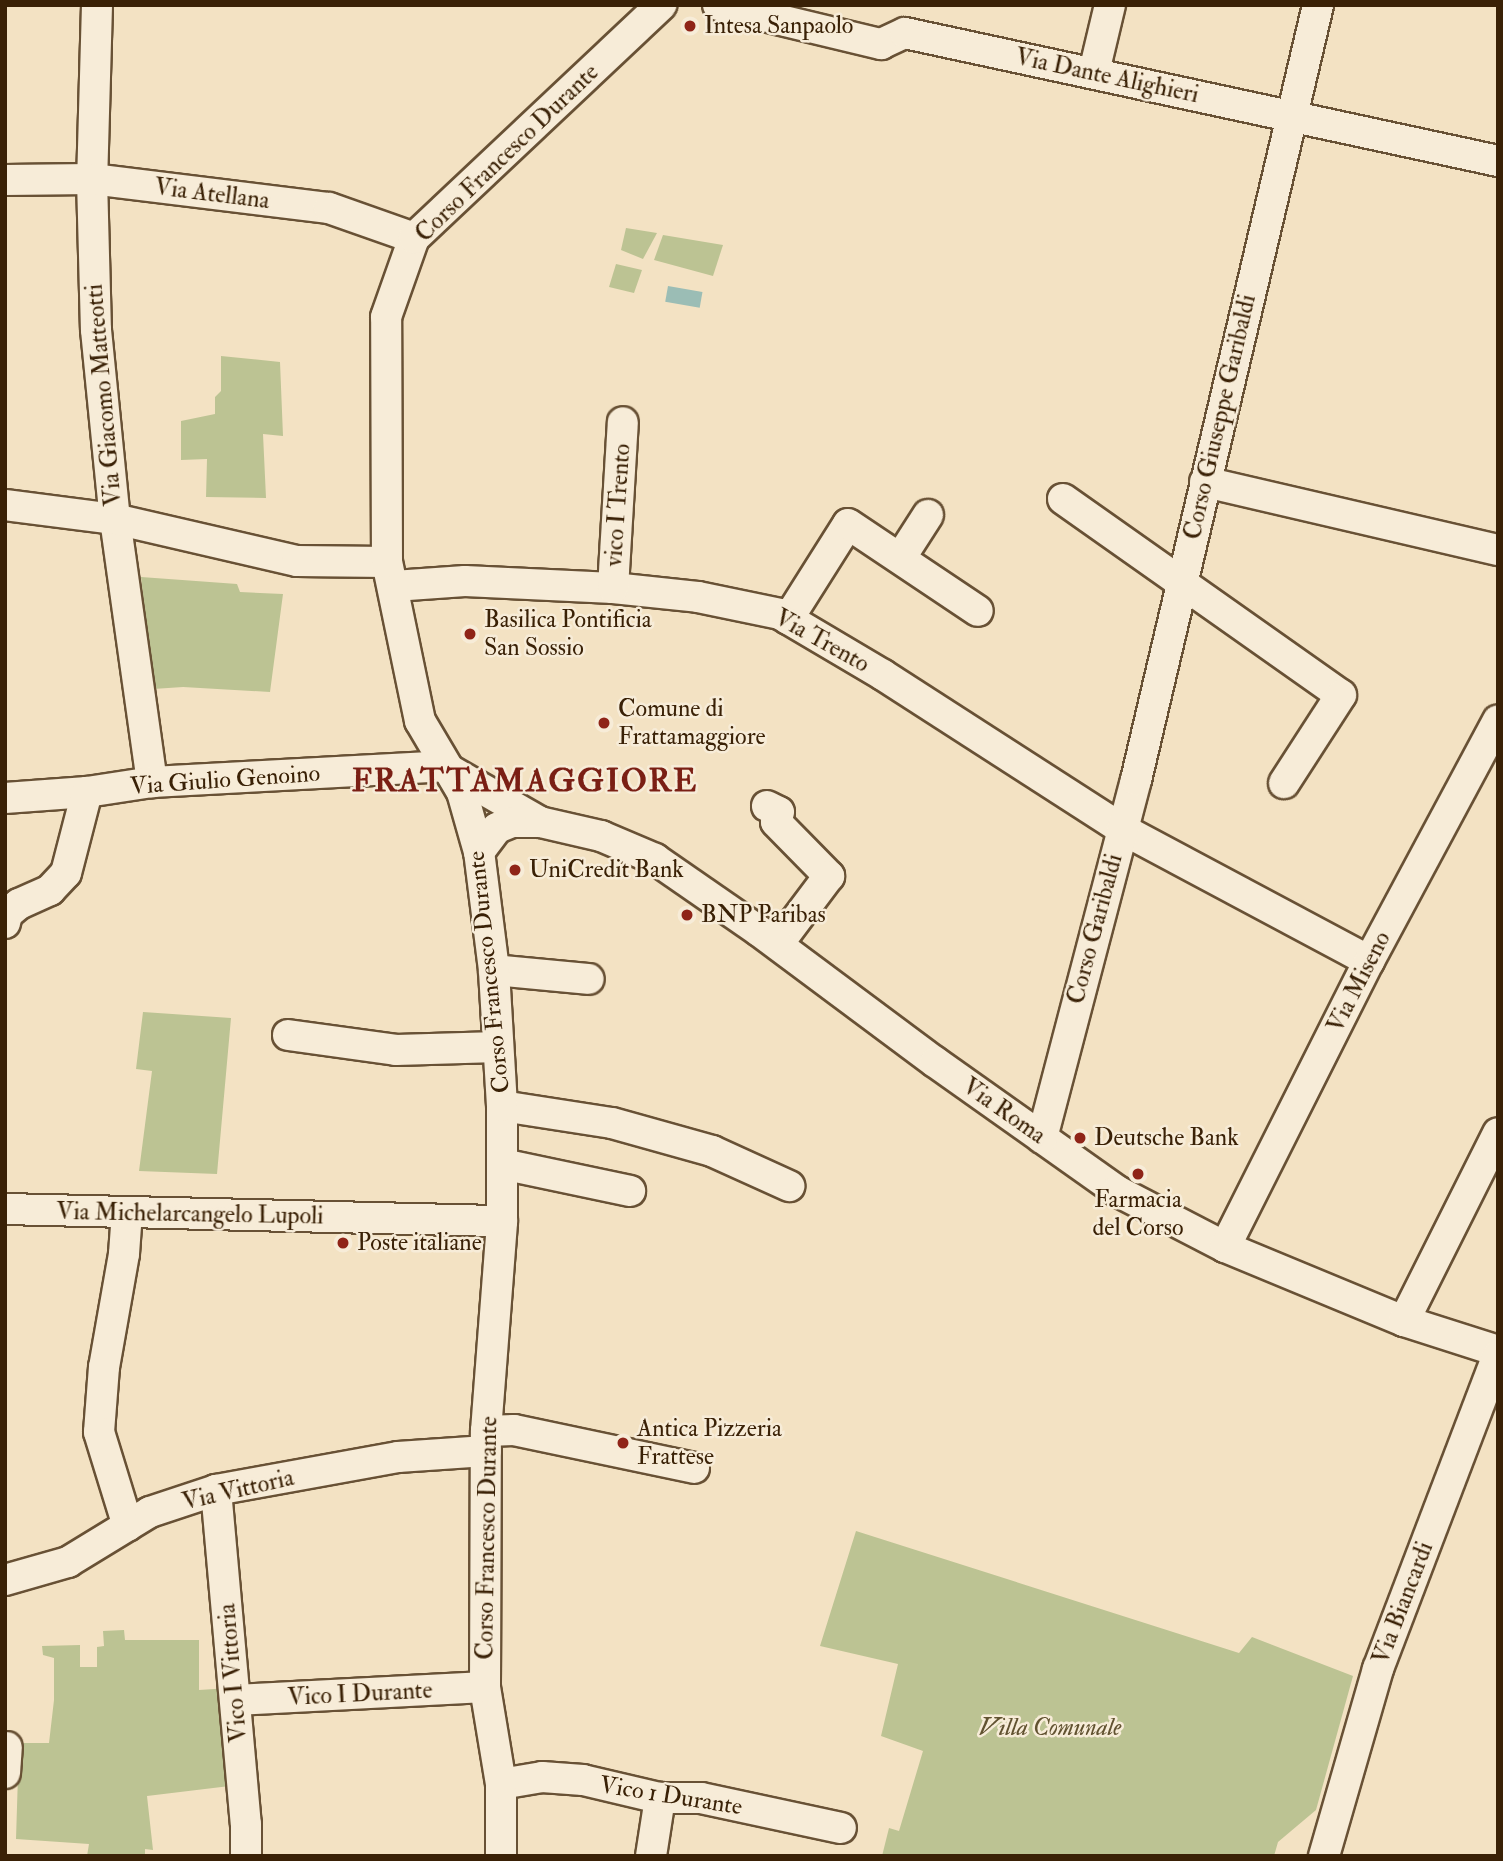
<!DOCTYPE html>
<html>
<head>
<meta charset="utf-8">
<style>
  body { margin:0 }
  #map { position:relative; width:1503px; height:1861px; overflow:hidden; background:#f3e2c3; font-family:"IM FELL Double Pica",serif }
  div>[style] { position:absolute }
  .green>* { inset:0; background:#bcc393 }
  .water>* { inset:0; background:#9bbdb5; transform-origin:0 0 }
  .roads { filter:drop-shadow(2px 0 #685135) drop-shadow(-2px 0 #685135) drop-shadow(0 2px #685135) drop-shadow(0 -2px #685135) }
  .minor>* { height:30px; margin:-15px; padding:0 15px; transform-origin:15px; border-radius:15px; background:#f7ecd8 }
  .dots>* { width:19px; height:19px; translate:-50% -50%; box-sizing:border-box; border:4px solid #f7ecd8; border-radius:50% }
  span { translate:-50% -50%; white-space:nowrap; text-align:center; line-height:1.15; -webkit-text-stroke:5px #f7ecd8; paint-order:stroke }
  .poi-label { font-size:24px; color:#3a2106 }
  .left { translate:0 -50%; text-align:left }
  .street-label { font-size:24px; color:#3a2106 }
  .park-label { font-size:24px; color:#615230; font-style:italic }
  .district-label { font-size:32px; color:#7a1f14; font-weight:700; letter-spacing:2px }
  .frame { position:absolute; inset:0; border:7px solid #3a2106; pointer-events:none }
</style>
</head>
<body>
<div id="map">
  <div class="green">
    <i style="clip-path:polygon(626px 228px,657px 233px,643px 259px,621px 250px)"></i>
    <i style="clip-path:polygon(663px 235px,723px 245px,713px 276px,654px 260px)"></i>
    <i style="clip-path:polygon(616px 264px,642px 270px,634px 293px,609px 287px)"></i>
    <i style="clip-path:polygon(221px 356px,280px 362px,283px 436px,263px 434px,266px 498px,206px 497px,207px 459px,181px 460px,181px 421px,215px 414px,215px 397px,221px 391px)"></i>
    <i style="clip-path:polygon(141px 577px,237px 584px,240px 592px,283px 594px,270px 692px,183px 687px,153px 689px)"></i>
    <i style="clip-path:polygon(143px 1012px,231px 1018px,217px 1174px,139px 1171px,152px 1071px,136px 1069px)"></i>
    <i style="clip-path:polygon(856px 1531px,1239px 1653px,1252px 1637px,1353px 1676px,1316px 1810px,1278px 1842px,1274px 1856px,882px 1856px,889px 1828px,899px 1831px,923px 1751px,881px 1736px,898px 1664px,820px 1646px)"></i>
    <i style="clip-path:polygon(124px 1630px,125px 1640px,199px 1640px,199px 1690px,230px 1688px,238px 1785px,147px 1796px,153px 1850px,145px 1849px,145px 1856px,87px 1856px,89px 1844px,16px 1839px,19px 1743px,49px 1743px,54px 1700px,54px 1658px,43px 1655px,42px 1646px,80px 1645px,80px 1667px,97px 1667px,97px 1647px,104px 1646px,103px 1631px)"></i>
  </div>
  <div class="water">
    <i style="left:668px;top:286px;width:35px;height:16px;rotate:10deg"></i>
  </div>
  <div class="roads">
    <div class="minor">
      <i style="left:97px;top:5px;width:174px;rotate:91.6deg"></i>
      <i style="left:92px;top:179px;width:151px;rotate:88.5deg"></i>
      <i style="left:96px;top:330px;width:190px;rotate:84.3deg"></i>
      <i style="left:115px;top:519px;width:266px;rotate:82deg"></i>
      <i style="left:718px;top:5px;width:168px;rotate:13.5deg"></i>
      <i style="left:881px;top:44px;width:26px;rotate:-25deg"></i>
      <i style="left:905px;top:33px;width:607px;rotate:12.18deg"></i>
      <i style="left:1094px;top:72px;width:69px;rotate:-76.6deg"></i>
      <i style="left:5px;top:180px;width:87px;rotate:-0.7deg"></i>
      <i style="left:92px;top:179px;width:239px;rotate:7deg"></i>
      <i style="left:329px;top:208px;width:90px;rotate:19.4deg"></i>
      <i style="left:1205px;top:482px;width:301px;rotate:13.1deg"></i>
      <i style="left:1063px;top:499px;width:340px;rotate:35.2deg"></i>
      <i style="left:1341px;top:695px;width:105px;rotate:122.9deg"></i>
      <i style="left:5px;top:505px;width:111px;rotate:7.3deg"></i>
      <i style="left:115px;top:519px;width:187px;rotate:13deg"></i>
      <i style="left:297px;top:561px;width:90px;rotate:0.6deg"></i>
      <i style="left:901px;top:557px;width:50px;rotate:-57.3deg"></i>
      <i style="left:394px;top:586px;width:71px;rotate:-4deg"></i>
      <i style="left:465px;top:581px;width:148px;rotate:2.7deg"></i>
      <i style="left:613px;top:588px;width:85px;rotate:6deg"></i>
      <i style="left:698px;top:597px;width:84px;rotate:11.7deg"></i>
      <i style="left:780px;top:614px;width:120px;rotate:30.6deg"></i>
      <i style="left:883px;top:675px;width:284px;rotate:32.8deg"></i>
      <i style="left:1122px;top:829px;width:280px;rotate:28.1deg"></i>
      <i style="left:613px;top:588px;width:166px;rotate:-86.6deg"></i>
      <i style="left:788px;top:619px;width:112px;rotate:-57.7deg"></i>
      <i style="left:848px;top:524px;width:156px;rotate:33.8deg"></i>
      <i style="left:446px;top:768px;width:108px;rotate:29.9deg"></i>
      <i style="left:5px;top:798px;width:82px;rotate:-4.2deg"></i>
      <i style="left:87px;top:792px;width:66px;rotate:-8.7deg"></i>
      <i style="left:152px;top:782px;width:292px;rotate:-3.1deg"></i>
      <i style="left:767px;top:806px;width:13px;rotate:27deg"></i>
      <i style="left:779px;top:812px;width:10px;rotate:107deg"></i>
      <i style="left:776px;top:822px;width:76px;rotate:45.5deg"></i>
      <i style="left:829px;top:876px;width:85px;rotate:126.9deg"></i>
      <i style="left:479px;top:852px;width:30px;rotate:-53deg"></i>
      <i style="left:497px;top:828px;width:16px;rotate:-22deg"></i>
      <i style="left:512px;top:822px;width:28px"></i>
      <i style="left:540px;top:822px;width:63px;rotate:12.9deg"></i>
      <i style="left:601px;top:836px;width:59px;rotate:23.1deg"></i>
      <i style="left:655px;top:859px;width:126px;rotate:34.7deg"></i>
      <i style="left:759px;top:931px;width:219px;rotate:36.7deg"></i>
      <i style="left:935px;top:1062px;width:223px;rotate:35.3deg"></i>
      <i style="left:1117px;top:1191px;width:122px;rotate:27.4deg"></i>
      <i style="left:1225px;top:1247px;width:194px;rotate:22.5deg"></i>
      <i style="left:1404px;top:1321px;width:99px;rotate:17.7deg"></i>
      <i style="left:5px;top:923px;width:9px;rotate:-77deg"></i>
      <i style="left:7px;top:914px;width:16px;rotate:-40deg"></i>
      <i style="left:19px;top:904px;width:34px;rotate:-24deg"></i>
      <i style="left:50px;top:890px;width:23px;rotate:-47deg"></i>
      <i style="left:66px;top:873px;width:84px;rotate:-75.5deg"></i>
      <i style="left:494px;top:970px;width:95px;rotate:5.4deg"></i>
      <i style="left:288px;top:1035px;width:109px;rotate:7.9deg"></i>
      <i style="left:396px;top:1050px;width:102px;rotate:-1.7deg"></i>
      <i style="left:502px;top:1106px;width:111px;rotate:8.8deg"></i>
      <i style="left:612px;top:1123px;width:104px;rotate:15.6deg"></i>
      <i style="left:712px;top:1151px;width:85px;rotate:24.4deg"></i>
      <i style="left:1042px;top:1138px;width:370px;rotate:-75.3deg"></i>
      <i style="left:1136px;top:780px;width:796px;rotate:-76.78deg"></i>
      <i style="left:502px;top:1164px;width:131px;rotate:11.9deg"></i>
      <i style="left:5px;top:1209px;width:497px;rotate:1.4deg"></i>
      <i style="left:127px;top:1212px;width:42px;rotate:94.1deg"></i>
      <i style="left:124px;top:1254px;width:115px;rotate:100deg"></i>
      <i style="left:104px;top:1367px;width:65px;rotate:94.4deg"></i>
      <i style="left:99px;top:1432px;width:98px;rotate:72.9deg"></i>
      <i style="left:1225px;top:1247px;width:320px;rotate:-63.3deg"></i>
      <i style="left:1369px;top:961px;width:273px;rotate:-61.8deg"></i>
      <i style="left:1404px;top:1321px;width:210px;rotate:-63.4deg"></i>
      <i style="left:486px;top:1431px;width:28px;rotate:-2deg"></i>
      <i style="left:514px;top:1430px;width:184px;rotate:11.9deg"></i>
      <i style="left:216px;top:1490px;width:335px;rotate:84.9deg"></i>
      <i style="left:246px;top:1824px;width:32px;rotate:90deg"></i>
      <i style="left:5px;top:1580px;width:66px;rotate:-15.9deg"></i>
      <i style="left:68px;top:1562px;width:96px;rotate:-31.4deg"></i>
      <i style="left:150px;top:1512px;width:70px;rotate:-18.4deg"></i>
      <i style="left:216px;top:1490px;width:185px;rotate:-10.3deg"></i>
      <i style="left:398px;top:1457px;width:88px;rotate:-3.9deg"></i>
      <i style="left:236px;top:1700px;width:249px;rotate:-3deg"></i>
      <i style="left:5px;top:1773px;width:26px;rotate:-86deg"></i>
      <i style="left:501px;top:1784px;width:42px;rotate:-9.7deg"></i>
      <i style="left:542px;top:1777px;width:41px;rotate:4.2deg"></i>
      <i style="left:583px;top:1780px;width:79px;rotate:13.2deg"></i>
      <i style="left:660px;top:1798px;width:41px"></i>
      <i style="left:701px;top:1798px;width:143px;rotate:12.1deg"></i>
      <i style="left:501px;top:1856px;width:72px;rotate:-90deg"></i>
      <i style="left:501px;top:1784px;width:98px;rotate:-99.4deg"></i>
      <i style="left:485px;top:1687px;width:256px;rotate:-89.8deg"></i>
      <i style="left:486px;top:1431px;width:211px;rotate:-85.6deg"></i>
      <i style="left:502px;top:1221px;width:115px;rotate:-90deg"></i>
      <i style="left:502px;top:1106px;width:136px;rotate:-93.4deg"></i>
      <i style="left:494px;top:970px;width:119px;rotate:-97.2deg"></i>
      <i style="left:479px;top:852px;width:62px;rotate:-105.8deg"></i>
      <i style="left:462px;top:792px;width:82px;rotate:-120.6deg"></i>
      <i style="left:420px;top:721px;width:162px;rotate:-101.7deg"></i>
      <i style="left:387px;top:562px;width:245px;rotate:-90.2deg"></i>
      <i style="left:386px;top:317px;width:84px;rotate:-70.5deg"></i>
      <i style="left:414px;top:238px;width:340px;rotate:-43.3deg"></i>
      <i style="left:651px;top:1856px;width:59px;rotate:-81.2deg"></i>
      <i style="left:1324px;top:1856px;width:195px;rotate:-73.9deg"></i>
      <i style="left:1378px;top:1669px;width:336px;rotate:-69.1deg"></i>
    </div>
  </div>
  <div class="dots">
    <i style="left:690px;top:26px;background:#8f2418"></i>
    <i style="left:470px;top:634px;background:#8f2418"></i>
    <i style="left:604px;top:723px;background:#8f2418"></i>
    <i style="left:515px;top:870px;background:#8f2418"></i>
    <i style="left:687px;top:915px;background:#8f2418"></i>
    <i style="left:1080px;top:1138px;background:#8f2418"></i>
    <i style="left:1138px;top:1174px;background:#8f2418"></i>
    <i style="left:343px;top:1243px;background:#8f2418"></i>
    <i style="left:623px;top:1443px;background:#8f2418"></i>
  </div>
  <div class="poi-label">
    <span class="left" style="left:704px;top:26px">Intesa Sanpaolo</span>
    <span class="left" style="left:484px;top:634px">Basilica Pontificia<br>San Sossio</span>
    <span class="left" style="left:618px;top:723px">Comune di<br>Frattamaggiore</span>
    <span class="left" style="left:529px;top:870px">UniCredit Bank</span>
    <span class="left" style="left:701px;top:915px">BNP Paribas</span>
    <span class="left" style="left:1094px;top:1138px">Deutsche Bank</span>
    <span style="left:1138px;top:1214px">Farmacia<br>del Corso</span>
    <span class="left" style="left:357px;top:1243px">Poste italiane</span>
    <span class="left" style="left:637px;top:1443px">Antica Pizzeria<br>Frattese</span>
  </div>
  <div class="street-label">
    <span style="left:1107px;top:76px;rotate:12deg">Via Dante Alighieri</span>
    <span style="left:507px;top:153px;rotate:-44deg">Corso Francesco Durante</span>
    <span style="left:212px;top:194px;rotate:7deg">Via Atellana</span>
    <span style="left:104px;top:395px;rotate:-95deg">Via Giacomo Matteotti</span>
    <span style="left:1220px;top:417px;rotate:-77deg">Corso Giuseppe Garibaldi</span>
    <span style="left:618px;top:505px;rotate:-86deg">vico I Trento</span>
    <span style="left:822px;top:641px;rotate:29deg">Via Trento</span>
    <span style="left:225px;top:780px;rotate:-4deg">Via Giulio Genoino</span>
    <span style="left:1095px;top:929px;rotate:-75deg">Corso Garibaldi</span>
    <span style="left:489px;top:972px;rotate:-96deg">Corso Francesco Durante</span>
    <span style="left:1359px;top:982px;rotate:-63deg">Via Miseno</span>
    <span style="left:1004px;top:1111px;rotate:35deg">Via Roma</span>
    <span style="left:190px;top:1214px;rotate:1deg">Via Michelarcangelo Lupoli</span>
    <span style="left:238px;top:1490px;rotate:-13deg">Via Vittoria</span>
    <span style="left:487px;top:1538px;rotate:-89deg">Corso Francesco Durante</span>
    <span style="left:1403px;top:1603px;rotate:-69deg">Via Biancardi</span>
    <span style="left:233px;top:1673px;rotate:-95deg">Vico I Vittoria</span>
    <span style="left:360px;top:1694px;rotate:-3deg">Vico I Durante</span>
    <span style="left:671px;top:1796px;rotate:9deg">Vico 1 Durante</span>
  </div>
  <div class="park-label">
    <span style="left:1050px;top:1728px">Villa Comunale</span>
  </div>
  <div class="district-label">
    <span style="left:525px;top:781px">FRATTAMAGGIORE</span>
  </div>
  <div class="frame"></div>
</div>
</body>
</html>
